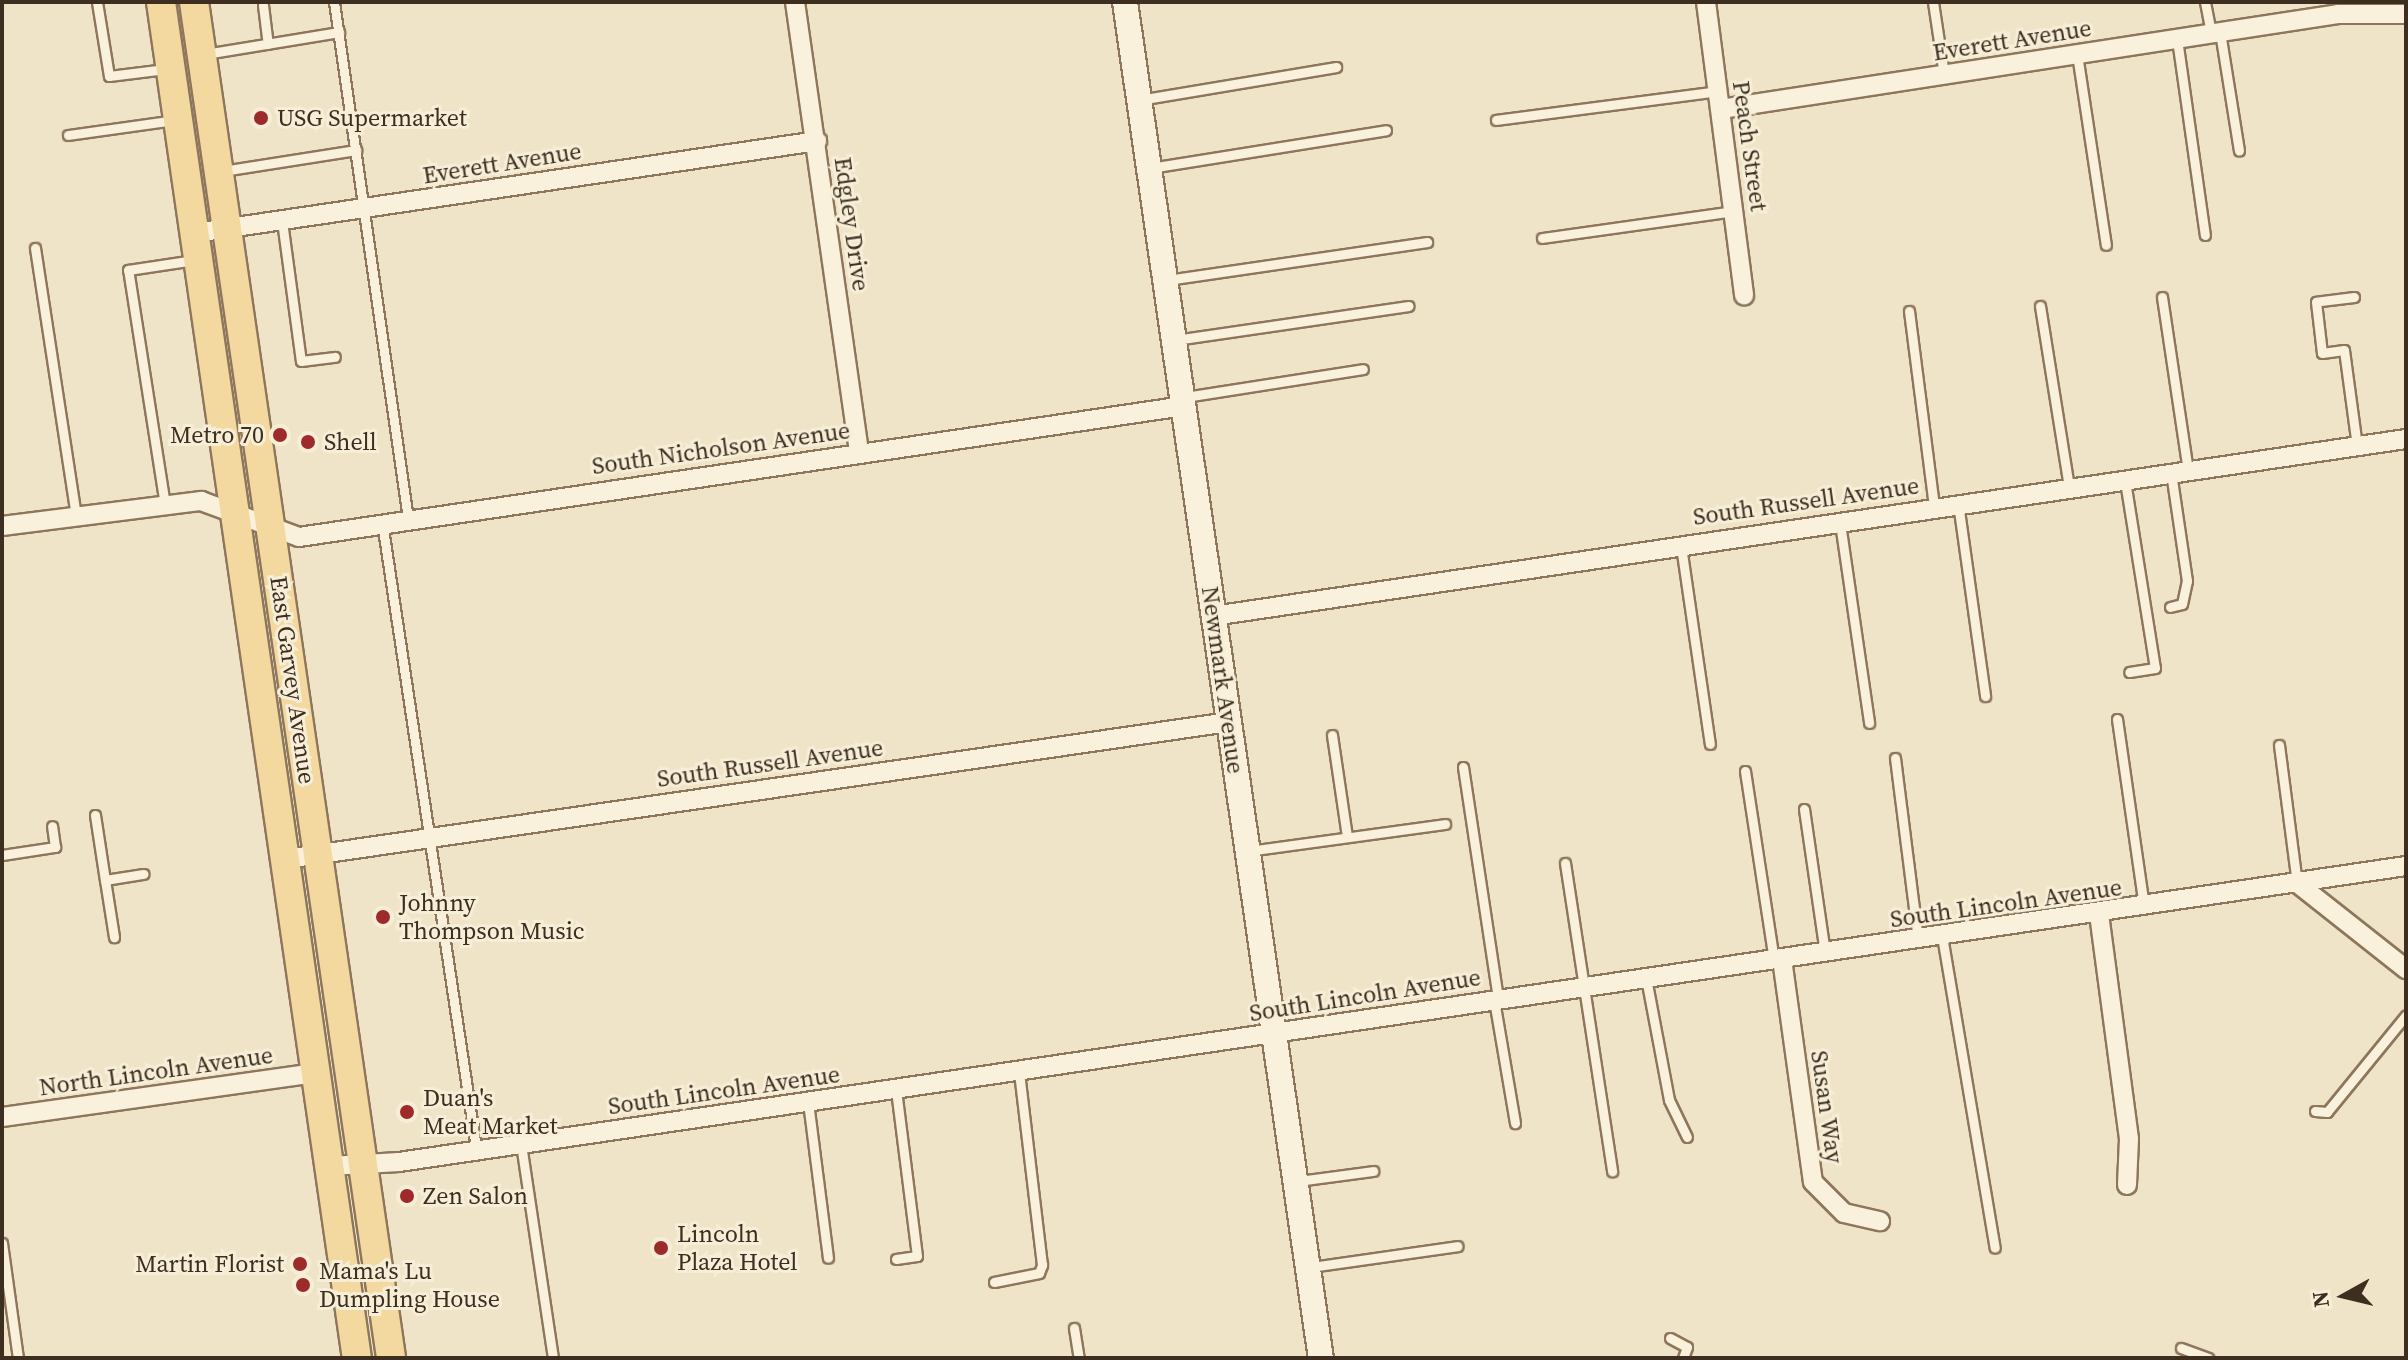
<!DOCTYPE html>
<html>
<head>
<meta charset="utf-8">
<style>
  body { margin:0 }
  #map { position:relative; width:2408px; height:1360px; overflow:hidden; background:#f0e4c8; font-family:"Source Serif 4",serif }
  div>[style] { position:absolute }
  .roads { filter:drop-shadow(2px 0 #8d765c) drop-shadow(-2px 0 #8d765c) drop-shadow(0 2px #8d765c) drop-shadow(0 -2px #8d765c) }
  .lane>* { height:9px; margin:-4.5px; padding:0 4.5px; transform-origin:4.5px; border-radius:4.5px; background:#faf1dc }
  .street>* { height:18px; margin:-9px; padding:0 9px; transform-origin:9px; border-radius:9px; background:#faf1dc }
  .secondary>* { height:24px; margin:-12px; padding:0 12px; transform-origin:12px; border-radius:12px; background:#faf1dc }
  .primary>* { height:28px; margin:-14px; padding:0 14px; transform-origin:14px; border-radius:14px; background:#f3d9a0 }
  .dots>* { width:22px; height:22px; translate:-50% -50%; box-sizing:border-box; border:4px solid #f7eed8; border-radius:50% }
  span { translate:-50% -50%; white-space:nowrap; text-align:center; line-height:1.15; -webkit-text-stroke:6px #f7eed8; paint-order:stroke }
  .street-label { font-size:24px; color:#3d2e20 }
  .poi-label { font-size:24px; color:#3d2e20 }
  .left { translate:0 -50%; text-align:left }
  .right { translate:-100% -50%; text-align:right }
  .frame { position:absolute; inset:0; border:4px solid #3d2e20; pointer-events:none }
  .north { position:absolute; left:2304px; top:1256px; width:80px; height:80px; -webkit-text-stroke:6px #f7eed8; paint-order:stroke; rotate:262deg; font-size:22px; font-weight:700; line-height:32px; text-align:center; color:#3d2e20 }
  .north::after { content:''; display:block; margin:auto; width:28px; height:36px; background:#3d2e20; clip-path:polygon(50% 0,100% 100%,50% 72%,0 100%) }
</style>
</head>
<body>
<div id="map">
  <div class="roads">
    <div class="lane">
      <i style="left:97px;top:2px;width:75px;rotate:80.8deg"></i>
      <i style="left:109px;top:76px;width:57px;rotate:-7deg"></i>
      <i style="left:334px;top:2px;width:522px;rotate:81.85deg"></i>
      <i style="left:1933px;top:2px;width:74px;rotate:81.4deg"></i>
      <i style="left:2205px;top:2px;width:33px;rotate:79deg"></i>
      <i style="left:263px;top:5px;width:39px;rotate:83deg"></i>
      <i style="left:2220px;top:32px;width:120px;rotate:80.9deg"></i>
      <i style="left:2177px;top:39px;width:198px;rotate:81.9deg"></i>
      <i style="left:205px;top:54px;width:136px;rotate:-9.3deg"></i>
      <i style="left:2077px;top:54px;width:193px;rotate:81.4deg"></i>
      <i style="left:1139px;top:100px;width:200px;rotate:-9.5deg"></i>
      <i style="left:1496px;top:120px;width:224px;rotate:-7.4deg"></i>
      <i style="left:68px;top:135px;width:108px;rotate:-8deg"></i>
      <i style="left:1150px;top:168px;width:239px;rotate:-9.1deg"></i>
      <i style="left:222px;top:171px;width:136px;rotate:-8.9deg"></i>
      <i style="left:282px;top:221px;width:141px;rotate:82.3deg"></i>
      <i style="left:301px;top:361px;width:34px;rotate:-7deg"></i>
      <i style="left:1542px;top:238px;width:195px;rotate:-8deg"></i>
      <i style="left:35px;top:248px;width:271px;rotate:81.3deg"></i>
      <i style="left:1167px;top:280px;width:263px;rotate:-8.3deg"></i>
      <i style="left:2162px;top:297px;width:175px;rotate:81.5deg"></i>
      <i style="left:2354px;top:297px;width:38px;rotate:173deg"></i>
      <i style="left:2316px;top:302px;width:51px;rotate:83.3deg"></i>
      <i style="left:2322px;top:353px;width:22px;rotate:-8deg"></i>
      <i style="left:2344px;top:350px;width:97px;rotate:82.3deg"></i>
      <i style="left:2040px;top:306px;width:183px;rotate:80.9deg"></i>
      <i style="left:1909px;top:311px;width:197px;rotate:82.7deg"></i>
      <i style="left:1175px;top:340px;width:236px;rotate:-8.3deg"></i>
      <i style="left:1185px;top:397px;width:180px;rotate:-8.9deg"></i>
      <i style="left:2125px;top:481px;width:189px;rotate:80.9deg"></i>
      <i style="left:2155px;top:668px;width:26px;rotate:171deg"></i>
      <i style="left:1958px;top:503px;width:195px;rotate:82deg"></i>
      <i style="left:165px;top:505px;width:238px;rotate:-98.9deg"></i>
      <i style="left:128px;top:270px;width:67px;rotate:-8.6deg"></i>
      <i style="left:382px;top:522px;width:633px;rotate:81.46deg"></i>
      <i style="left:1840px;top:523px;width:202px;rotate:81.7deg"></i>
      <i style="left:1681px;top:546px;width:200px;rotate:81.7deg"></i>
      <i style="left:2170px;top:607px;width:12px;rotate:-14deg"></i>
      <i style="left:2182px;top:604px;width:24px;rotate:-78deg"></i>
      <i style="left:2187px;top:581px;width:110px;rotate:-98.4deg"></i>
      <i style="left:2117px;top:719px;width:190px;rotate:81.8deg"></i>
      <i style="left:1332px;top:735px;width:103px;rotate:81.6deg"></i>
      <i style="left:2279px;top:745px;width:139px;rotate:82.6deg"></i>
      <i style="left:1895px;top:758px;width:183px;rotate:82.8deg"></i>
      <i style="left:1463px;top:767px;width:235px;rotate:81.4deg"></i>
      <i style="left:1745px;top:771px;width:191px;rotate:81.3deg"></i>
      <i style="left:1804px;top:809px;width:146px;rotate:81.7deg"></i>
      <i style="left:95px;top:815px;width:66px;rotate:81.3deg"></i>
      <i style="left:105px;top:880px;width:39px;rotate:-9deg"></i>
      <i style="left:1248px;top:851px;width:199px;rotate:-7.8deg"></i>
      <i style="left:2px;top:855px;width:54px;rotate:-8.6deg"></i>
      <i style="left:55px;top:847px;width:21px;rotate:-98deg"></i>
      <i style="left:1565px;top:863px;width:312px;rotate:81.3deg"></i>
      <i style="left:105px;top:880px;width:58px;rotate:81deg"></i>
      <i style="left:1942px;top:936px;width:316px;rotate:80.4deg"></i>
      <i style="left:1646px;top:978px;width:124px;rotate:79.3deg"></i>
      <i style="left:1669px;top:1100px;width:41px;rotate:64.1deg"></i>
      <i style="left:1494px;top:1000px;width:125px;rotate:80.3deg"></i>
      <i style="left:808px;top:1102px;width:157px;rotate:82.7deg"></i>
      <i style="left:2315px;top:1111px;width:12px;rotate:5deg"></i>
      <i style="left:2327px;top:1112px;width:125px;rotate:-50.8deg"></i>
      <i style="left:521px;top:1144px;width:216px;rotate:81.5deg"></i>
      <i style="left:1298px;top:1181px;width:76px;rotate:-7.6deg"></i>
      <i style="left:2px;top:1243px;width:116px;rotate:82.1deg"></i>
      <i style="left:896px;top:1259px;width:21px;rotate:-8deg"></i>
      <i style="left:917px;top:1256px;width:168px;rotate:-97.2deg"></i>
      <i style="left:1311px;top:1267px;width:148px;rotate:-8.1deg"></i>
      <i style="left:994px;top:1282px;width:46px;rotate:-11.3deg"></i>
      <i style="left:1039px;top:1273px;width:9px;rotate:-69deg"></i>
      <i style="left:1042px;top:1265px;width:195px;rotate:-96.8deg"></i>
      <i style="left:1074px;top:1328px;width:30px;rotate:81deg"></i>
      <i style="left:1670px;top:1338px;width:19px;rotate:28deg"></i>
      <i style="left:1687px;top:1347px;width:12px;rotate:110deg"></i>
      <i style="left:2181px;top:1348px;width:29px;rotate:20deg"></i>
    </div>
    <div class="street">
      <i style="left:795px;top:2px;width:455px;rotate:81.9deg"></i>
      <i style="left:1706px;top:2px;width:296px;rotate:82.6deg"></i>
      <i style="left:1721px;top:109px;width:624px;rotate:-8.75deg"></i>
      <i style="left:2338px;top:14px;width:68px"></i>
      <i style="left:195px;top:233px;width:629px;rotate:-8.41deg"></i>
      <i style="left:2px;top:526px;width:201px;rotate:-7.2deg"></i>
      <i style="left:201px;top:501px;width:104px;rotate:20.2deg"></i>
      <i style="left:299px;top:537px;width:895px;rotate:-8.42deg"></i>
      <i style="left:1213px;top:616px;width:1206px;rotate:-8.44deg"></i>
      <i style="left:286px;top:859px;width:953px;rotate:-8.27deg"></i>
      <i style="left:2297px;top:883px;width:139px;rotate:38.3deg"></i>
      <i style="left:2099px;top:914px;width:227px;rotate:82.4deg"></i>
      <i style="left:2129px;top:1139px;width:46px;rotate:92.5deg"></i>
      <i style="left:1782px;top:959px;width:225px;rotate:82.1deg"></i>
      <i style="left:1813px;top:1182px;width:44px;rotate:45deg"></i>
      <i style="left:1844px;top:1213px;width:37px;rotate:13deg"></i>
      <i style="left:2px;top:1117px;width:318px;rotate:-8deg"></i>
      <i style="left:330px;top:1166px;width:69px;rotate:-3.3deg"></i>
      <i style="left:399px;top:1162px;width:2029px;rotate:-8.39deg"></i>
    </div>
    <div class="secondary">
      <i style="left:1125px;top:2px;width:1370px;rotate:81.78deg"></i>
    </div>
    <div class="primary">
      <i style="left:161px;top:2px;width:1370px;rotate:81.78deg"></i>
      <i style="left:194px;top:2px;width:1370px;rotate:81.73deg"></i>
    </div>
  </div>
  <div class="dots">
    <i style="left:261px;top:118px;background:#9e2a2b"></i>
    <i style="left:280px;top:435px;background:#9e2a2b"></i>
    <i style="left:308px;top:442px;background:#9e2a2b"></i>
    <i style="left:383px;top:917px;background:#9e2a2b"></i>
    <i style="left:407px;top:1112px;background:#9e2a2b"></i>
    <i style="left:407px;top:1196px;background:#9e2a2b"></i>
    <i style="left:661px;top:1248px;background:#9e2a2b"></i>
    <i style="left:300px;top:1264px;background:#9e2a2b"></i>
    <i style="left:303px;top:1285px;background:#9e2a2b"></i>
  </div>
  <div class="street-label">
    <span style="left:2012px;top:40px;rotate:-9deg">Everett Avenue</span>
    <span style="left:1750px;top:146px;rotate:82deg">Peach Street</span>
    <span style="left:502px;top:163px;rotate:-9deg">Everett Avenue</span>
    <span style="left:852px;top:224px;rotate:82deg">Edgley Drive</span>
    <span style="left:721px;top:448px;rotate:-8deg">South Nicholson Avenue</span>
    <span style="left:1806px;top:501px;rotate:-8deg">South Russell Avenue</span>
    <span style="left:293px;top:680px;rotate:82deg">East Garvey Avenue</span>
    <span style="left:1223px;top:680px;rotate:82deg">Newmark Avenue</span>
    <span style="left:770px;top:763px;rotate:-8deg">South Russell Avenue</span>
    <span style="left:2006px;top:903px;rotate:-8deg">South Lincoln Avenue</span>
    <span style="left:1365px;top:995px;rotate:-9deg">South Lincoln Avenue</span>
    <span style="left:156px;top:1071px;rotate:-8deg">North Lincoln Avenue</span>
    <span style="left:724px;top:1090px;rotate:-8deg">South Lincoln Avenue</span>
    <span style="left:1827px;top:1107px;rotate:82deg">Susan Way</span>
  </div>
  <div class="poi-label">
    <span class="left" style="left:277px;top:118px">USG Supermarket</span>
    <span class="right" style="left:264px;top:435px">Metro 70</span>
    <span class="left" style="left:324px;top:442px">Shell</span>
    <span class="left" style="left:399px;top:917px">Johnny<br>Thompson Music</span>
    <span class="left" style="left:423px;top:1112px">Duan's<br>Meat Market</span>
    <span class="left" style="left:423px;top:1196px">Zen Salon</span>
    <span class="left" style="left:677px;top:1248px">Lincoln<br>Plaza Hotel</span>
    <span class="right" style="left:284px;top:1264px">Martin Florist</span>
    <span class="left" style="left:319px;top:1285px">Mama's Lu<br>Dumpling House</span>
  </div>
  <div class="frame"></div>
  <div class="north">N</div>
</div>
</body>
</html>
